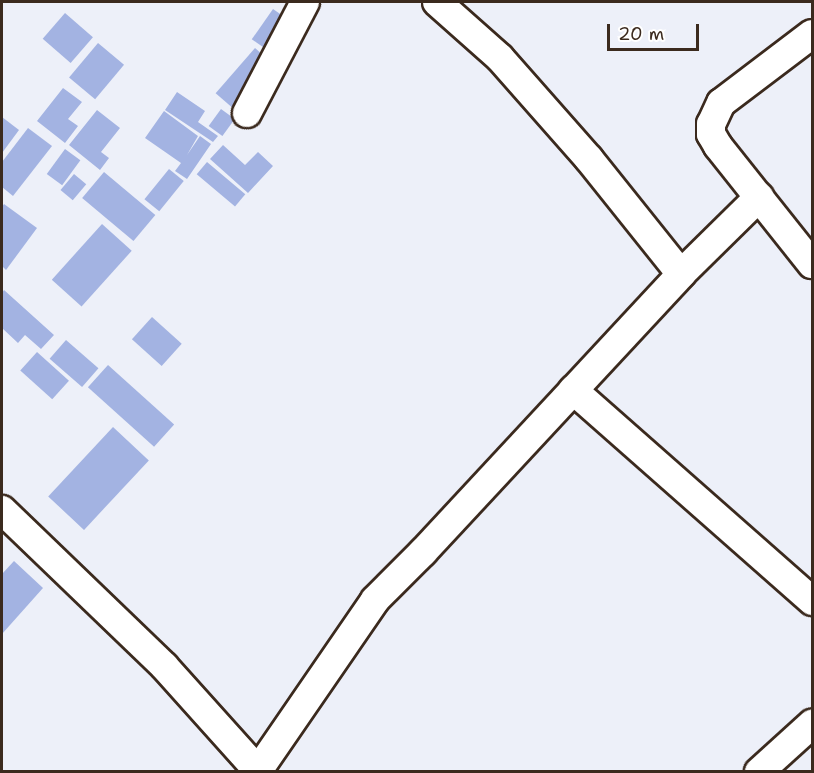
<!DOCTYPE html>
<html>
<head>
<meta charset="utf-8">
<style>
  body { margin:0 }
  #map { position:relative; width:814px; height:773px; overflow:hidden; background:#edf0f9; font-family:"Shantell Sans",sans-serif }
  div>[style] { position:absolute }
  .building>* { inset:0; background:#a3b3e2; transform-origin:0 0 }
  .roads { filter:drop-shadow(2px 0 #3b2a1e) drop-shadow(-2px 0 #3b2a1e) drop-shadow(0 2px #3b2a1e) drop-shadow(0 -2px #3b2a1e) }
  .minor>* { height:28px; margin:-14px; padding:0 14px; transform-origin:14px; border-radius:14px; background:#fff }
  span { translate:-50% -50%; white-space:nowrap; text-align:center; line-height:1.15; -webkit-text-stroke:5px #fff; paint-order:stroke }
  .frame { position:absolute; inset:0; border:3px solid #3b2a1e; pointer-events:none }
  .scale { position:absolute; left:607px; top:24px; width:92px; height:27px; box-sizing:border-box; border:3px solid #3b2a1e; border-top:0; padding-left:8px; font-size:18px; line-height:21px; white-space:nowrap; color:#3b2a1e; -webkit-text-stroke:4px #fff; paint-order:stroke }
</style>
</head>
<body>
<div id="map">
  <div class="building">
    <i style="left:273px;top:9px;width:21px;height:37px;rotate:35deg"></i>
    <i style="left:65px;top:13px;width:37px;height:34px;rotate:41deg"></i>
    <i style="left:98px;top:43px;width:34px;height:45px;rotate:40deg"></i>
    <i style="left:255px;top:48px;width:23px;height:60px;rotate:41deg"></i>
    <i style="clip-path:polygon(63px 88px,82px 102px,68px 119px,78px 126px,65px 143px,37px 121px)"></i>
    <i style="clip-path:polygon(177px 92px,205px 111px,198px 122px,218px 136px,213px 142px,165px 110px)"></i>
    <i style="left:221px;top:109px;width:17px;height:21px;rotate:36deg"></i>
    <i style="clip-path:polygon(97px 110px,120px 128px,101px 152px,109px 158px,100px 170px,69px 145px)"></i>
    <i style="clip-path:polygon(164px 111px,198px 136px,187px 155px,200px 136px,211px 144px,187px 179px,175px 171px,181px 163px,145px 138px)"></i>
    <i style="clip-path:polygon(2px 117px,19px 130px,2px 153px)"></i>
    <i style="clip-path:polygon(28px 128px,52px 146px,13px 196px,2px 187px,2px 162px)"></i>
    <i style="clip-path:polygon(223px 145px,245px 165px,258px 152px,273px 166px,248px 193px,210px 159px)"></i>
    <i style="left:65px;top:149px;width:19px;height:31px;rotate:36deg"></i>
    <i style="left:207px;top:162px;width:50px;height:16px;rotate:40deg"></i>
    <i style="left:169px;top:169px;width:19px;height:39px;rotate:39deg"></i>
    <i style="left:104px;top:172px;width:67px;height:34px;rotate:40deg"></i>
    <i style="left:74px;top:174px;width:16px;height:21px;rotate:40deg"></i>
    <i style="clip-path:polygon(4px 204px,37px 228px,6px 270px,2px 266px,2px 207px)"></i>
    <i style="left:102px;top:224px;width:40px;height:75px;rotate:42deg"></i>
    <i style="clip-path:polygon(4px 290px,54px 335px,41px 349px,25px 335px,18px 343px,2px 328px,2px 293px)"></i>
    <i style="left:152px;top:317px;width:40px;height:30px;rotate:42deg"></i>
    <i style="left:66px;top:340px;width:43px;height:25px;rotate:41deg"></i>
    <i style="left:37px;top:352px;width:43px;height:25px;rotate:42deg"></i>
    <i style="left:108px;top:365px;width:89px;height:30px;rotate:42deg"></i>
    <i style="left:113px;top:427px;width:49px;height:95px;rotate:43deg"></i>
    <i style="clip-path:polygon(14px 561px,43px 588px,2px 634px,2px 574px)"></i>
  </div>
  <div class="roads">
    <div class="minor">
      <i style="left:437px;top:2px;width:84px;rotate:41.6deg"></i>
      <i style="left:500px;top:58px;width:135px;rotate:48.6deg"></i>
      <i style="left:589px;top:159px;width:147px;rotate:51.3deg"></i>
      <i style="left:812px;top:34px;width:114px;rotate:142.8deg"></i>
      <i style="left:721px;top:103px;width:23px;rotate:115deg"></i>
      <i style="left:711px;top:124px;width:10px;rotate:90deg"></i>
      <i style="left:711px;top:134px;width:14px;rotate:60deg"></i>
      <i style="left:718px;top:146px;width:151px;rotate:51.5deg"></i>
      <i style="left:247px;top:113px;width:125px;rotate:-62.4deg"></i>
      <i style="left:573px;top:390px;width:319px;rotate:41.4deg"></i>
      <i style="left:2px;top:510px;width:225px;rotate:43.9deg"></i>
      <i style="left:164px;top:666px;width:142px;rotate:48.1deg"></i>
      <i style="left:257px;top:772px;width:209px;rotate:-55.5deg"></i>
      <i style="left:375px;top:600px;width:68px;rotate:-45deg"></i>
      <i style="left:423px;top:552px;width:379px;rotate:-47.1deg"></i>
      <i style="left:681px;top:274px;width:110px;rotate:-44.6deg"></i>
      <i style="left:759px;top:772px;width:72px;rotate:-42.2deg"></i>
    </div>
  </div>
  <div class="frame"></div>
  <div class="scale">20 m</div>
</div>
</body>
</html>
